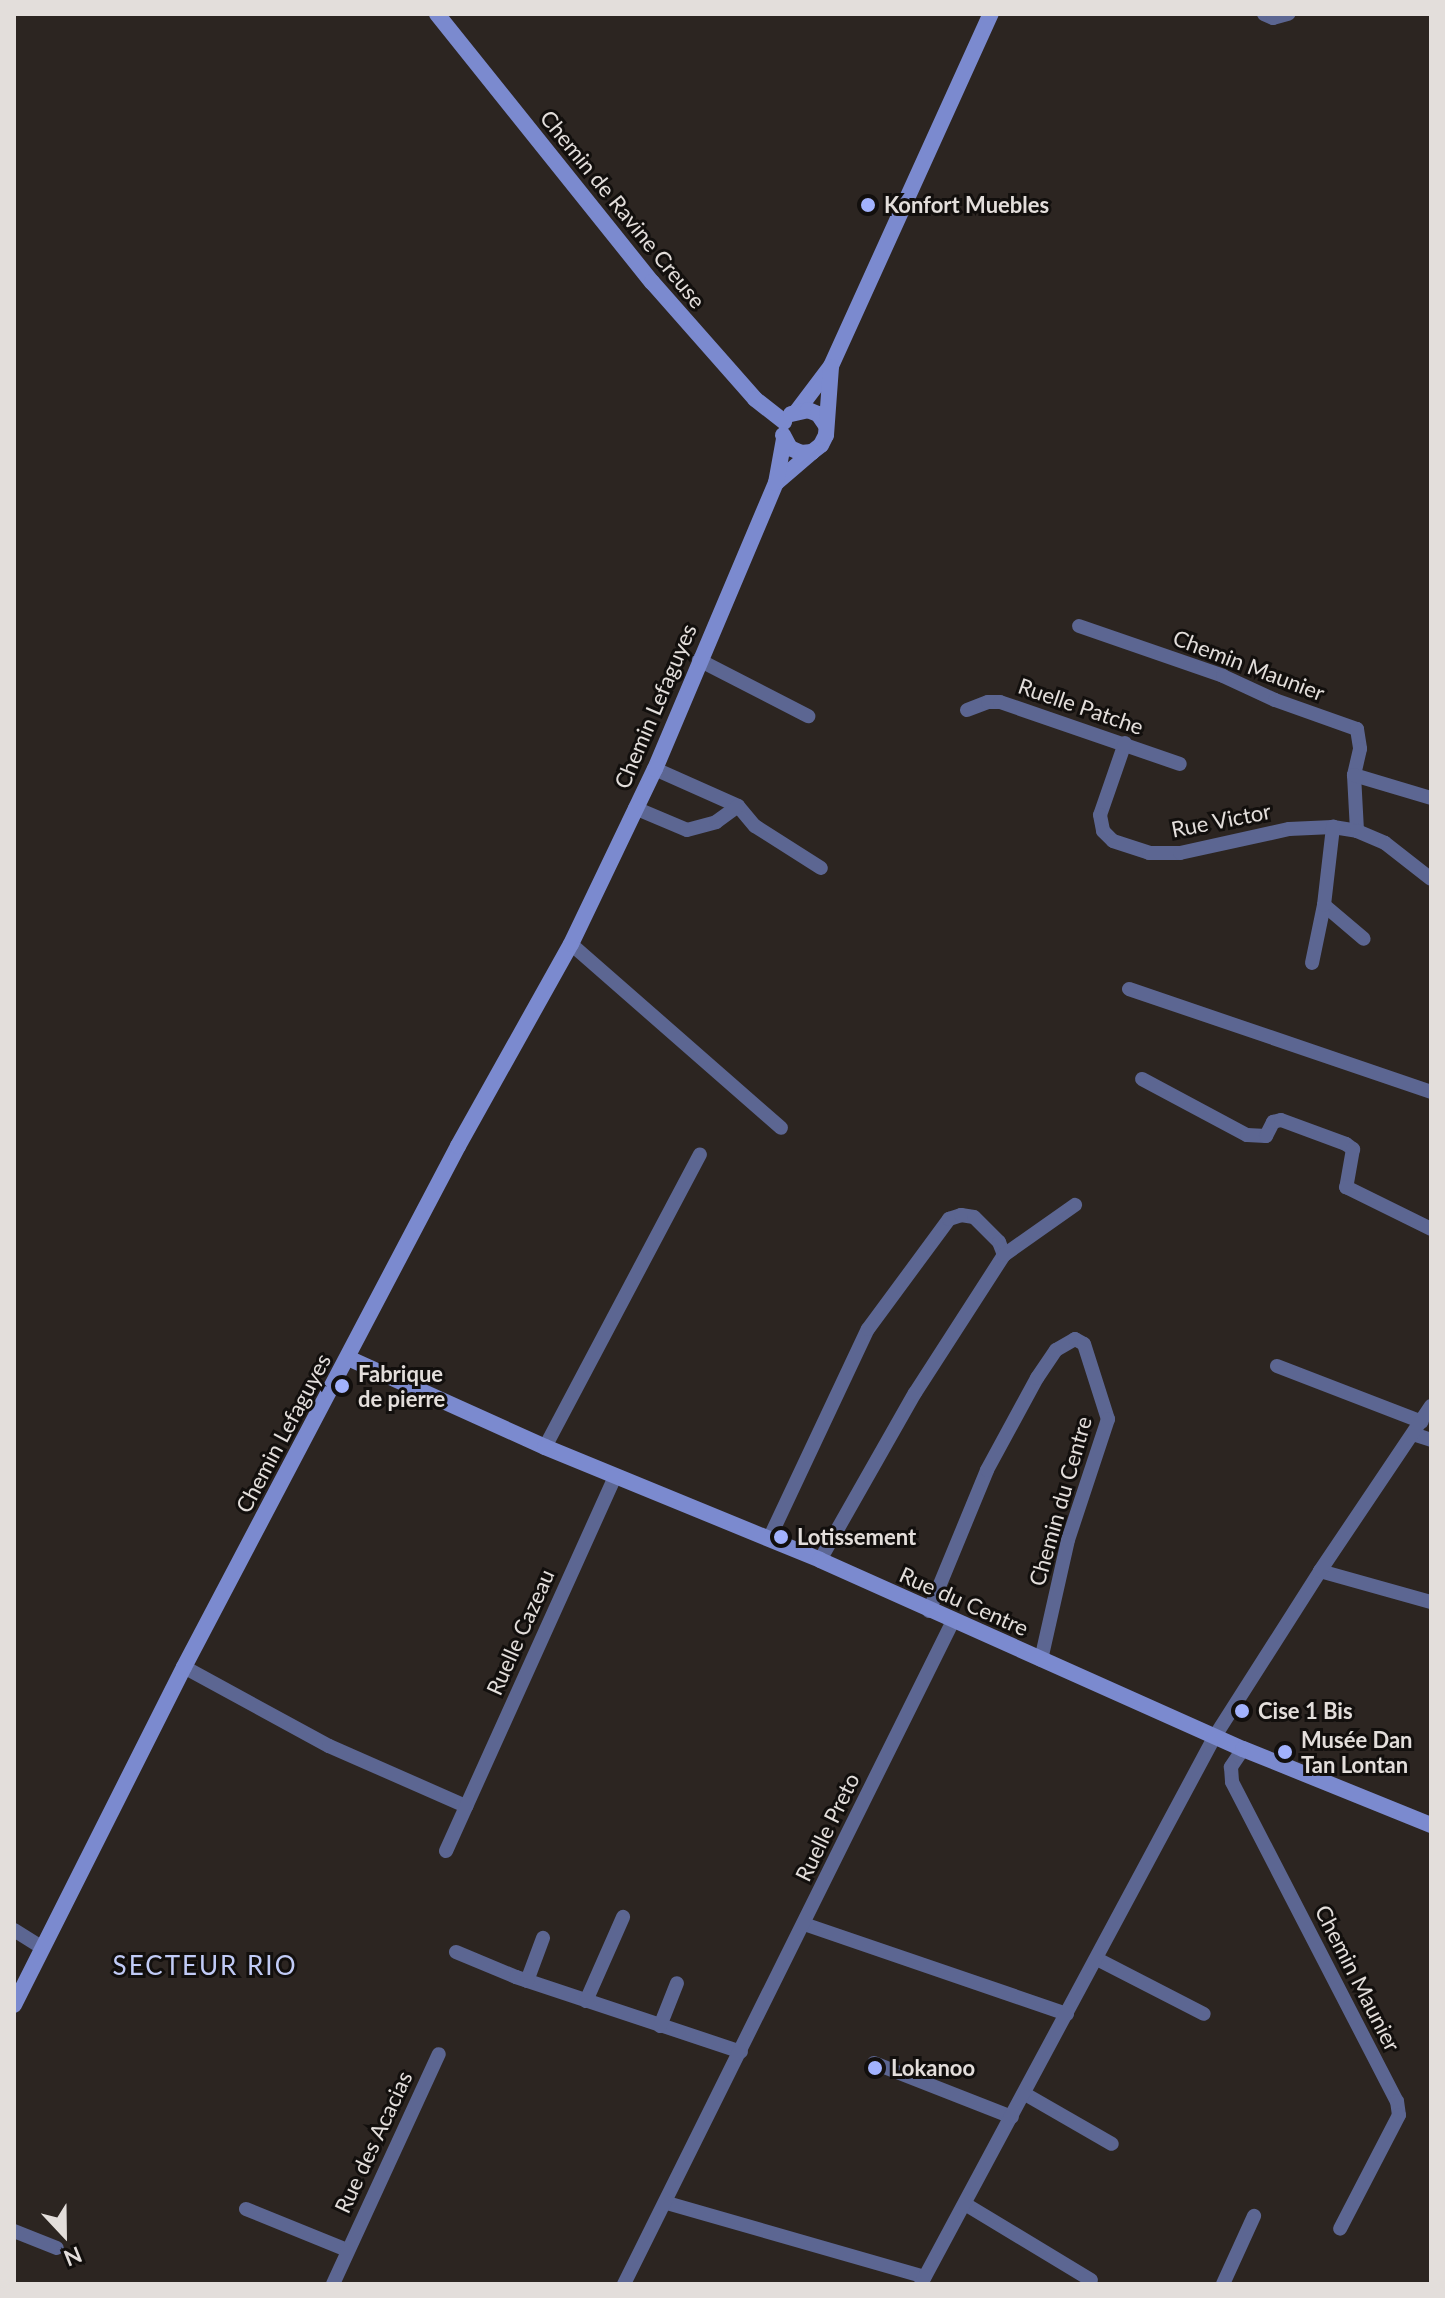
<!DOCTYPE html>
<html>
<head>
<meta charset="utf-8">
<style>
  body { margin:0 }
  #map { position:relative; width:1445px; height:2298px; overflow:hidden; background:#2c2521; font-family:Lato,sans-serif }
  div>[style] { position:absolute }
  .street>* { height:14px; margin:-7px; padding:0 7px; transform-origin:7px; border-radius:7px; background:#5c6692 }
  .secondary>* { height:16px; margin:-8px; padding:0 8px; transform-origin:8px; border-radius:8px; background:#7b8acf }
  .dots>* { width:22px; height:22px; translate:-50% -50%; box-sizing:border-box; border:4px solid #120f0d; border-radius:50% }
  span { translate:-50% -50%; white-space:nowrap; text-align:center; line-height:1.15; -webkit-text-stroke:6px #120f0d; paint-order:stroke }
  .poi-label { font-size:22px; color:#e3dedb; font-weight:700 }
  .left { translate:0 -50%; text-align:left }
  .street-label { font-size:22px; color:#e3dedb }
  .quarter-label { font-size:26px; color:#c1cbf6; letter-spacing:2px }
  .frame { position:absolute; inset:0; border:16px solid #e3dedb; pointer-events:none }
  .north { position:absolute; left:24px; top:2194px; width:80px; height:80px; -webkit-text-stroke:6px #120f0d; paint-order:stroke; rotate:158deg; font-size:22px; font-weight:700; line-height:32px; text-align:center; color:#e3dedb }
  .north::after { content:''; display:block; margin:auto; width:28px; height:36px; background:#e3dedb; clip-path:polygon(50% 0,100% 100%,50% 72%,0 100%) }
</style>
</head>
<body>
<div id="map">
  <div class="street">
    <i style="left:1264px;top:14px;width:10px;rotate:24deg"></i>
    <i style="left:1273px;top:18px;width:16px;rotate:-15deg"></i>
    <i style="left:1079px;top:626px;width:152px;rotate:19.1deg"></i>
    <i style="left:1223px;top:676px;width:57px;rotate:24.8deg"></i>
    <i style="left:1275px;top:700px;width:87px;rotate:19.5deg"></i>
    <i style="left:1357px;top:729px;width:20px;rotate:81deg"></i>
    <i style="left:1360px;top:749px;width:27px;rotate:103deg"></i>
    <i style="left:1354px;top:775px;width:56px;rotate:86.9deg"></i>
    <i style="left:699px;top:660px;width:123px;rotate:27.2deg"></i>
    <i style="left:967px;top:710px;width:22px;rotate:-21deg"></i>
    <i style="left:988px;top:702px;width:12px"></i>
    <i style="left:1000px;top:702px;width:190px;rotate:19deg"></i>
    <i style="left:1125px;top:743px;width:76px;rotate:109.1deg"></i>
    <i style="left:1100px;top:815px;width:16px;rotate:79deg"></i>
    <i style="left:1103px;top:831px;width:14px;rotate:45deg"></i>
    <i style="left:1113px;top:841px;width:38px;rotate:18deg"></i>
    <i style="left:1149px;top:853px;width:31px"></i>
    <i style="left:1180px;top:853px;width:112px;rotate:-12.4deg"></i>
    <i style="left:1289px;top:829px;width:44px;rotate:-2.6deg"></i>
    <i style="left:1333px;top:827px;width:24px;rotate:9deg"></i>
    <i style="left:1357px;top:831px;width:30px;rotate:23deg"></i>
    <i style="left:1385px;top:843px;width:58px;rotate:38deg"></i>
    <i style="left:655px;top:769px;width:91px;rotate:24deg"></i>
    <i style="left:738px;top:806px;width:26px;rotate:50deg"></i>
    <i style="left:755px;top:826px;width:78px;rotate:32.5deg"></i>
    <i style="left:1354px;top:775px;width:80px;rotate:16.6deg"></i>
    <i style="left:635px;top:808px;width:56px;rotate:22.9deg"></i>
    <i style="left:687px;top:830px;width:30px;rotate:-15deg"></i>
    <i style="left:716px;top:822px;width:27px;rotate:-36deg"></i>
    <i style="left:1324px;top:905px;width:52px;rotate:40.4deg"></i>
    <i style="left:571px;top:944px;width:279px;rotate:41.2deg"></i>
    <i style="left:1312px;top:963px;width:59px;rotate:-78.3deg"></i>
    <i style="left:1324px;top:905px;width:79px;rotate:-83.4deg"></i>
    <i style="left:1129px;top:989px;width:319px;rotate:18.8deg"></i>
    <i style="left:1142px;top:1079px;width:119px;rotate:28.1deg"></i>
    <i style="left:1247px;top:1135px;width:19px;rotate:3deg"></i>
    <i style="left:1266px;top:1136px;width:16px;rotate:-63deg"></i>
    <i style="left:1273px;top:1122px;width:8px;rotate:-14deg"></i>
    <i style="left:1281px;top:1120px;width:69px;rotate:20.3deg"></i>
    <i style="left:1346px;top:1144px;width:9px;rotate:36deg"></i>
    <i style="left:1353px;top:1149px;width:39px;rotate:100deg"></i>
    <i style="left:1346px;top:1187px;width:95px;rotate:26.3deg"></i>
    <i style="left:1277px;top:1366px;width:155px;rotate:21.1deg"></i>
    <i style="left:1413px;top:1434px;width:19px;rotate:18deg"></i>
    <i style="left:545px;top:1447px;width:331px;rotate:-62.1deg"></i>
    <i style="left:769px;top:1539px;width:232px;rotate:-64.8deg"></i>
    <i style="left:868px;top:1329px;width:137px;rotate:-53.6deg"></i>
    <i style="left:949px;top:1219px;width:13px;rotate:-18deg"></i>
    <i style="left:961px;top:1215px;width:13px;rotate:9deg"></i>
    <i style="left:974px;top:1217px;width:35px;rotate:45deg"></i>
    <i style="left:999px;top:1242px;width:14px;rotate:69deg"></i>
    <i style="left:820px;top:1560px;width:192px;rotate:-60.4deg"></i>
    <i style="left:915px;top:1393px;width:164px;rotate:-57.2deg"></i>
    <i style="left:1004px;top:1255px;width:87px;rotate:-35.2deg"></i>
    <i style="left:1320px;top:1571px;width:115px;rotate:15.6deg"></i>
    <i style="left:929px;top:1611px;width:152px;rotate:-67.6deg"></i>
    <i style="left:987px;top:1470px;width:105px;rotate:-61.5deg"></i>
    <i style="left:1037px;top:1378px;width:34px;rotate:-56deg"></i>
    <i style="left:1056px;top:1350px;width:22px;rotate:-30deg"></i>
    <i style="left:1075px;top:1339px;width:10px;rotate:29deg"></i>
    <i style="left:1084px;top:1344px;width:79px;rotate:72.3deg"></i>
    <i style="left:1108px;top:1419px;width:127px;rotate:108.3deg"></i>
    <i style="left:1068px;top:1540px;width:123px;rotate:102.7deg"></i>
    <i style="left:184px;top:1667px;width:165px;rotate:28.6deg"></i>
    <i style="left:329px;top:1746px;width:150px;rotate:23.7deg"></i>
    <i style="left:1243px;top:1749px;width:22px;rotate:124deg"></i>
    <i style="left:1231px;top:1767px;width:15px;rotate:86deg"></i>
    <i style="left:1232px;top:1782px;width:359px;rotate:62.7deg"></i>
    <i style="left:1397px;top:2101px;width:14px;rotate:82deg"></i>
    <i style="left:1399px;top:2115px;width:128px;rotate:117.4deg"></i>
    <i style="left:446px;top:1851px;width:411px;rotate:-65.7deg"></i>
    <i style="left:804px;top:1924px;width:278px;rotate:18.9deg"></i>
    <i style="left:14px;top:1930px;width:32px;rotate:32deg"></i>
    <i style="left:456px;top:1952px;width:65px;rotate:22.6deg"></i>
    <i style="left:516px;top:1977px;width:237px;rotate:18.4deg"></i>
    <i style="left:1097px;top:1959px;width:120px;rotate:27.2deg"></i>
    <i style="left:527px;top:1981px;width:46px;rotate:-69.6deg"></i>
    <i style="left:586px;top:2001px;width:92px;rotate:-66.2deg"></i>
    <i style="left:660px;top:2026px;width:46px;rotate:-68.4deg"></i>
    <i style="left:874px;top:2063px;width:148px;rotate:21.4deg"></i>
    <i style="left:1025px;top:2094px;width:100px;rotate:29.9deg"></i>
    <i style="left:667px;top:2203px;width:268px;rotate:16deg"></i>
    <i style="left:965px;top:2204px;width:147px;rotate:31.1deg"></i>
    <i style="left:246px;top:2209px;width:109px;rotate:22.1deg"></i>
    <i style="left:14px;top:2231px;width:46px;rotate:21.6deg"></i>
    <i style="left:333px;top:2284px;width:253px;rotate:-65.3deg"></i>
    <i style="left:624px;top:2284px;width:740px;rotate:-63.61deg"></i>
    <i style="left:921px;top:2284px;width:622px;rotate:-61.79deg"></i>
    <i style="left:1215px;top:1736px;width:196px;rotate:-57.5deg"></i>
    <i style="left:1320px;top:1571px;width:199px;rotate:-56.1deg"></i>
    <i style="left:1223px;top:2284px;width:75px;rotate:-65.5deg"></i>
  </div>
  <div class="secondary">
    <i style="left:437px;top:14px;width:344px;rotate:51.3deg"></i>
    <i style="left:652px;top:282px;width:156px;rotate:48.6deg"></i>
    <i style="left:755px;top:399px;width:37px;rotate:38deg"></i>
    <i style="left:797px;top:411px;width:56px;rotate:-52.9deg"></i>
    <i style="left:831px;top:366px;width:387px;rotate:-65.6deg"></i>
    <i style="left:791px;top:414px;width:17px;rotate:-13deg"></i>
    <i style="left:808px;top:410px;width:11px;rotate:22deg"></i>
    <i style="left:818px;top:414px;width:12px;rotate:55deg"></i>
    <i style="left:783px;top:435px;width:15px;rotate:62deg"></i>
    <i style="left:790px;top:448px;width:12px;rotate:24deg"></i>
    <i style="left:801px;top:453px;width:11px;rotate:-5deg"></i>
    <i style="left:812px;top:452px;width:11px;rotate:-38deg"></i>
    <i style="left:821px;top:445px;width:11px;rotate:-63deg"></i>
    <i style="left:826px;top:435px;width:68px;rotate:-85.8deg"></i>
    <i style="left:776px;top:483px;width:48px;rotate:-40.7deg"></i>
    <i style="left:348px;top:1358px;width:216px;rotate:24.3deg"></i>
    <i style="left:545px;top:1447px;width:297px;rotate:22.3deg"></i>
    <i style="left:820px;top:1560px;width:463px;rotate:24.1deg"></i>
    <i style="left:1243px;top:1749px;width:203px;rotate:22deg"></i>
    <i style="left:14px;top:2005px;width:378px;rotate:-63.3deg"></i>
    <i style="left:184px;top:1667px;width:589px;rotate:-62.26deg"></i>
    <i style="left:458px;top:1146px;width:231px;rotate:-60.8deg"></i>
    <i style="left:571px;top:944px;width:194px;rotate:-64.4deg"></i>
    <i style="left:655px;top:769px;width:311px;rotate:-67.1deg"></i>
    <i style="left:776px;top:483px;width:45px;rotate:-79.7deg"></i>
  </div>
  <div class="dots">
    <i style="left:868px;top:205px;background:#a2b2fd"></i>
    <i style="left:342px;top:1386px;background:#a2b2fd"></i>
    <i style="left:781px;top:1537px;background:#a2b2fd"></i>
    <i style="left:1242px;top:1711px;background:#a2b2fd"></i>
    <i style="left:1285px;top:1752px;background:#a2b2fd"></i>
    <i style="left:875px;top:2068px;background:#a2b2fd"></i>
  </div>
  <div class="poi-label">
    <span class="left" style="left:884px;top:205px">Konfort Muebles</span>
    <span class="left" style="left:358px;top:1386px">Fabrique<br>de pierre</span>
    <span class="left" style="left:797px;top:1537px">Lotissement</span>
    <span class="left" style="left:1258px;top:1711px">Cise 1 Bis</span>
    <span class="left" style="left:1301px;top:1752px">Musée Dan<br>Tan Lontan</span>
    <span class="left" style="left:891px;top:2068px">Lokanoo</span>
  </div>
  <div class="street-label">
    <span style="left:623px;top:209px;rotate:51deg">Chemin de Ravine Creuse</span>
    <span style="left:1249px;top:665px;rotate:21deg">Chemin Maunier</span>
    <span style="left:655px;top:706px;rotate:-67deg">Chemin Lefaguyes</span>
    <span style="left:1081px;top:706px;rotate:19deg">Ruelle Patche</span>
    <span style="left:1221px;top:820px;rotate:-11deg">Rue Victor</span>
    <span style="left:283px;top:1433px;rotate:-62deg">Chemin Lefaguyes</span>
    <span style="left:1060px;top:1501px;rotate:-74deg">Chemin du Centre</span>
    <span style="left:964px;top:1601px;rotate:24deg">Rue du Centre</span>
    <span style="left:520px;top:1632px;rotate:-66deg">Ruelle Cazeau</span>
    <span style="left:827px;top:1827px;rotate:-64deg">Ruelle Preto</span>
    <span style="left:1358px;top:1978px;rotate:63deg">Chemin Maunier</span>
    <span style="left:373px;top:2142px;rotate:-65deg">Rue des Acacias</span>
  </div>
  <div class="quarter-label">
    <span style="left:205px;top:1966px">SECTEUR RIO</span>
  </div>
  <div class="frame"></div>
  <div class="north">N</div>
</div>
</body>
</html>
